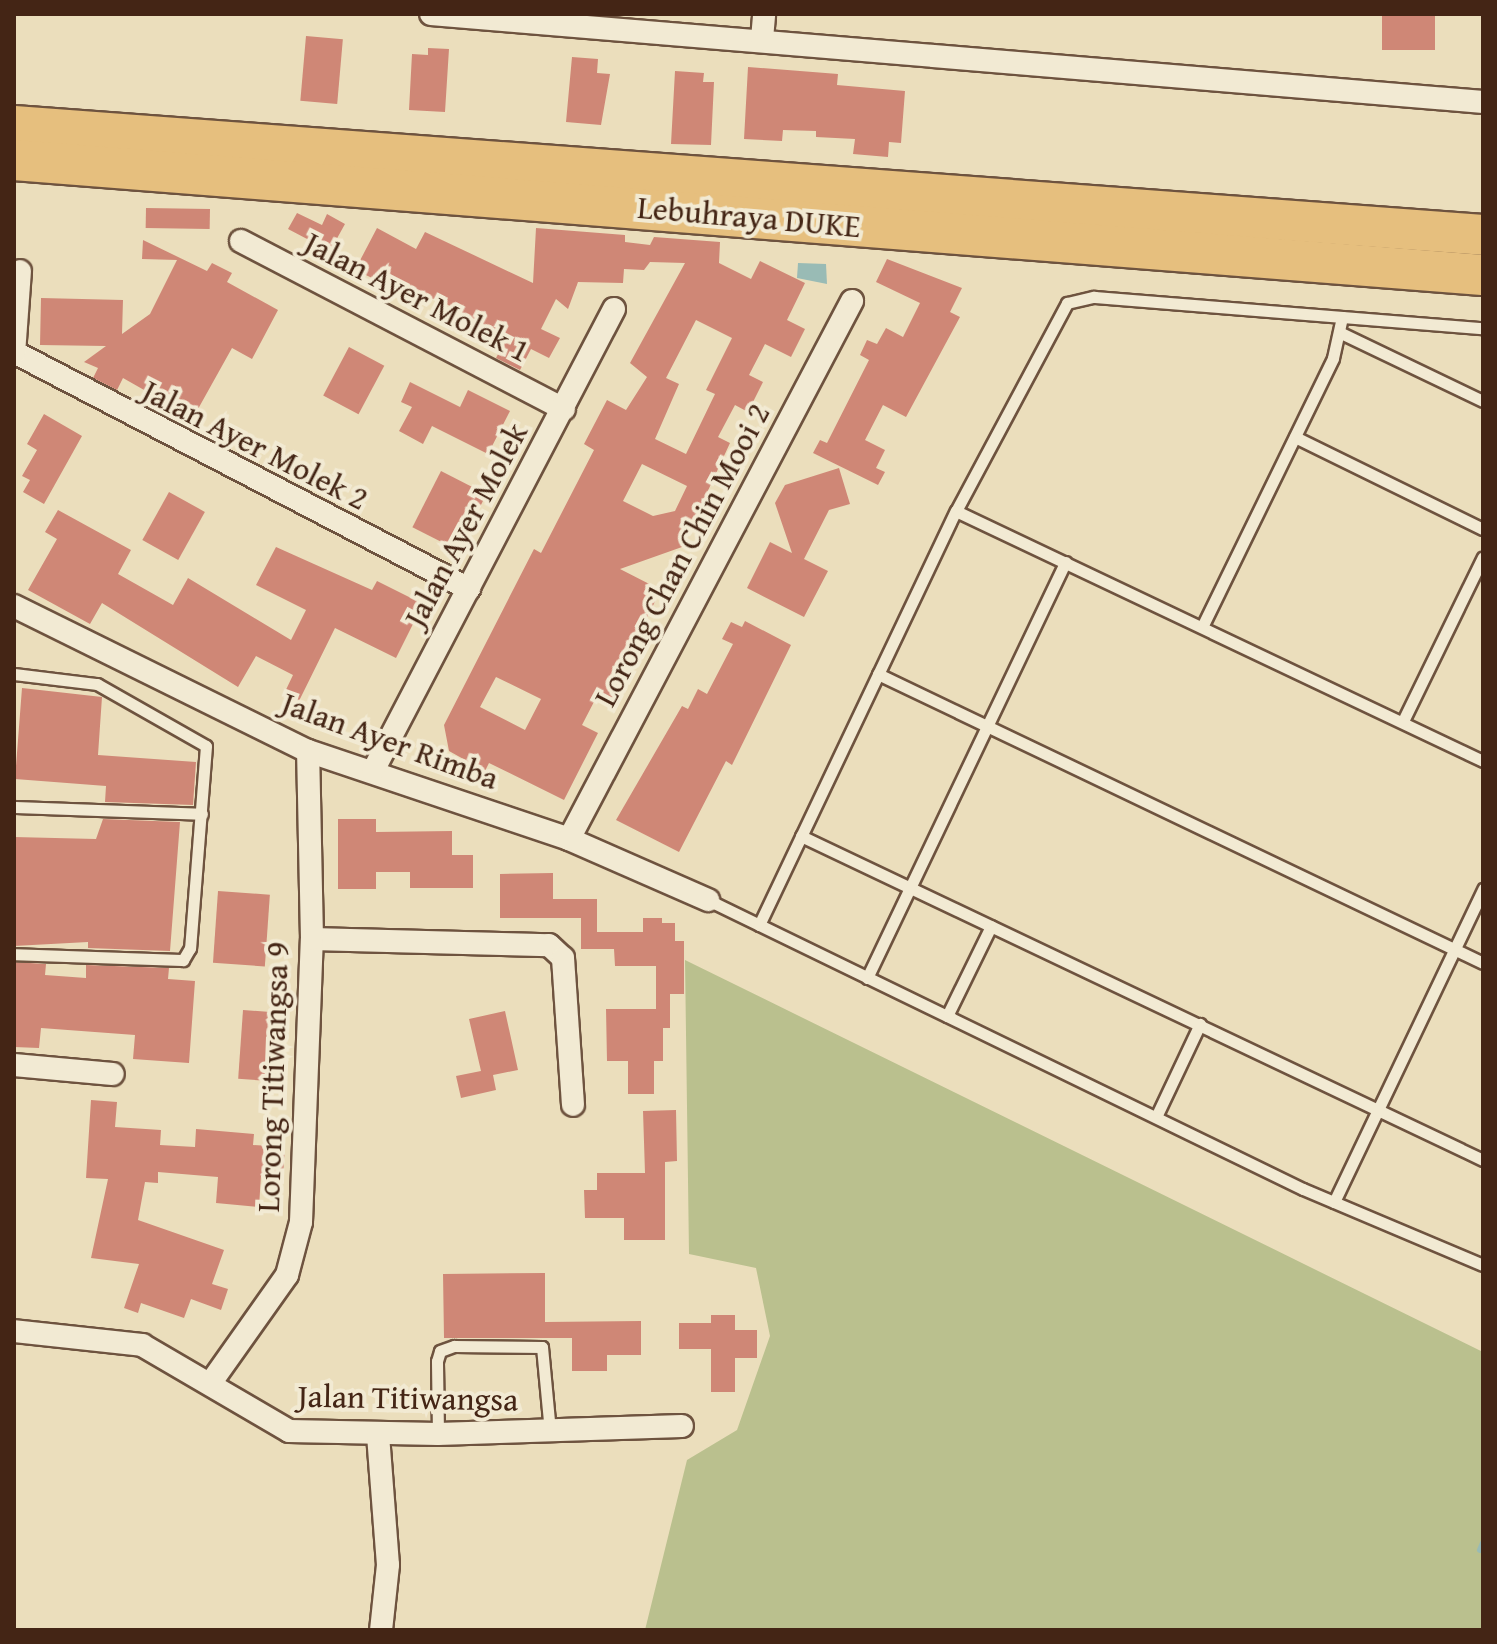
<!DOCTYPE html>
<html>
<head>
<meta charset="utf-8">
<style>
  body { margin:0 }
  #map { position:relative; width:1497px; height:1644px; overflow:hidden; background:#ebdebc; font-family:"Gentium Book Plus",serif }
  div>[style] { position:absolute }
  .green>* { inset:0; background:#bac08e }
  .water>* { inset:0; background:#99bbb5 }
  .stream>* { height:6px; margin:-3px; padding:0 3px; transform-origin:3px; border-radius:3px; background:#99bbb5 }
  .building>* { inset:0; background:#cf8776; transform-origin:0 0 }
  .roads { filter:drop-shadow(2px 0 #6e533f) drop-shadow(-2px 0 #6e533f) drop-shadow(0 2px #6e533f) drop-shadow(0 -2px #6e533f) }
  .service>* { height:11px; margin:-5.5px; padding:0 5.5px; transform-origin:5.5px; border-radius:5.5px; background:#f2ead3 }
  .minor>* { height:22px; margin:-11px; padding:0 11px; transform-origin:11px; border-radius:11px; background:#f2ead3 }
  .motorway>* { height:40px; margin:-20px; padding:0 20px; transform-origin:20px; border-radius:20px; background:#e6bf7e }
  span { translate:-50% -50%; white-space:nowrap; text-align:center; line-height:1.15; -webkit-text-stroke:8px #f2ead3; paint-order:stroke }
  .street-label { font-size:32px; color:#442515 }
  .frame { position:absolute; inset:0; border:16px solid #442515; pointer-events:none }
</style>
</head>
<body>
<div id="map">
  <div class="green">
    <i style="clip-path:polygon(685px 960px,1483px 1352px,1483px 1630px,645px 1630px,687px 1460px,737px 1430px,770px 1336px,756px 1268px,689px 1254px)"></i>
  </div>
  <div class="water">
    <i style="clip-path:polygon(798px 263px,826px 264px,827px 284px,797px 278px)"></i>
  </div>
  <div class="stream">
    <i style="left:1480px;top:1550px;width:8px;rotate:-67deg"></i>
  </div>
  <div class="building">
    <i style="left:1382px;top:14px;width:53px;height:36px"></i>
    <i style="left:306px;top:36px;width:37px;height:65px;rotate:5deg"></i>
    <i style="clip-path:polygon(428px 48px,449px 49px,445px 112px,409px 110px,412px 54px,428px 55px)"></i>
    <i style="clip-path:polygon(572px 57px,598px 59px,597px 73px,610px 74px,601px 125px,566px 122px)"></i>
    <i style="clip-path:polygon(748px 67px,838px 74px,837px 85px,905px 91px,901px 143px,889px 142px,888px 157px,853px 154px,855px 139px,816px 137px,816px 131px,783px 130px,782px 141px,744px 139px)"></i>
    <i style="clip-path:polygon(675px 71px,704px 73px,703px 82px,714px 82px,711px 145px,671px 144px)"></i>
    <i style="left:146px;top:208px;width:64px;height:20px;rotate:1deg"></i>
    <i style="clip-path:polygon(297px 213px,322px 225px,327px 214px,345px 224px,330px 251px,288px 229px)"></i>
    <i style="clip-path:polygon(evenodd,377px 228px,416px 249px,425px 232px,533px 283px,536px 228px,625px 235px,625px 242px,650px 245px,654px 237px,720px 242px,719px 263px,751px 279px,760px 261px,805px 283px,787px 320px,805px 329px,791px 357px,765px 344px,749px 375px,763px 382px,748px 412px,735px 405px,718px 437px,730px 443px,682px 547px,620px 569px,661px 590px,621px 668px,629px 672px,613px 704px,597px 696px,582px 725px,598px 733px,564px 800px,489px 763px,478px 785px,460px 775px,467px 761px,449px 751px,444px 725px,534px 549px,541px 553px,594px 450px,584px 444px,607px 400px,626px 410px,647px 377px,630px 363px,685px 263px,650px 262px,644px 270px,624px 269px,623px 283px,578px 282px,568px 309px,556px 299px,541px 329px,560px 338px,549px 358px,531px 349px,520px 370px,496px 358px,507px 337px,437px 299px,415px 298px,355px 270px,377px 228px,696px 320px,732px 338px,706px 390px,715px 394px,686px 454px,655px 439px,679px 384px,666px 378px,696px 320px,377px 228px,642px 464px,687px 486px,675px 511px,653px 516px,623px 501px,642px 464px,377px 228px,496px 677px,541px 699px,525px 730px,480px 707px,496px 677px)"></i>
    <i style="clip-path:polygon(143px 240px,207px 271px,212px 263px,232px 273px,227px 282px,278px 310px,252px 359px,232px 348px,198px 409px,172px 395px,167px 403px,123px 378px,117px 390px,93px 378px,98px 368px,84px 362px,106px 346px,40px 345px,41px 298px,123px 300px,122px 334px,150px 314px,177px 260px,142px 259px)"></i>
    <i style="clip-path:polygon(887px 259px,962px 288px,950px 312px,960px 317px,906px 417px,883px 405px,865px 440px,885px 450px,876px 468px,885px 472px,878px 485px,813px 453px,820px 440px,827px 443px,869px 360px,860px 355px,867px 340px,877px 344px,886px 328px,903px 337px,920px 303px,876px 282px)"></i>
    <i style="left:349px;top:347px;width:40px;height:55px;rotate:28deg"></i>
    <i style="clip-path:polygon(410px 382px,460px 407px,468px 390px,510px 411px,488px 454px,432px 426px,423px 444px,399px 431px,412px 407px,401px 402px)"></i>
    <i style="clip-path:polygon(44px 414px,82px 436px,44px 504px,23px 492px,30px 480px,22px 476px,37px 450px,27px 444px)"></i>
    <i style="clip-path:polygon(839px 468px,850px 504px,829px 510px,804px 559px,828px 571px,804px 617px,747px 588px,770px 542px,792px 553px,775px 503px,785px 485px)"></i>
    <i style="left:441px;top:471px;width:51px;height:63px;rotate:27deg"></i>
    <i style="left:169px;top:492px;width:41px;height:55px;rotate:29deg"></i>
    <i style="clip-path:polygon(58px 510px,131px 550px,118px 574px,173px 605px,188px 578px,291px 640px,306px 610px,256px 585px,276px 547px,372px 590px,377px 581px,423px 604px,396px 658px,335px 628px,298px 703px,283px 696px,293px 675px,256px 656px,238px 687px,102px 603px,90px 624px,28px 590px,57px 539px,45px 532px)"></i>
    <i style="clip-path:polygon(745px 621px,791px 645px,732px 765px,726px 761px,679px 852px,616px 820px,682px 706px,688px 709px,698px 689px,707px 694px,733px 644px,722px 639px,731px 622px,742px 627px)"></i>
    <i style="clip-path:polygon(22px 688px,102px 697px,98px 755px,196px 762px,193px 805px,105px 802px,106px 786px,15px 779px)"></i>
    <i style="clip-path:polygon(103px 819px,180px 822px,170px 951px,88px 948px,88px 942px,14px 946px,14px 837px,96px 839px)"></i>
    <i style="clip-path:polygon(338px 819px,376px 819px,376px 832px,452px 831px,452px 855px,473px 855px,473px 888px,410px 888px,410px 872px,376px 872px,376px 889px,338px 889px)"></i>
    <i style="clip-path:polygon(553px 873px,553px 899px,597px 899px,597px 932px,643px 932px,643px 918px,662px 918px,662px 923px,675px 923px,675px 941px,684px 941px,684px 994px,670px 994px,670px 1028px,663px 1028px,663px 1061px,654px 1061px,654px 1094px,628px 1094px,628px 1061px,607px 1061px,606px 1009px,656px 1009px,656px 966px,615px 966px,614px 949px,581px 949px,581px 918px,500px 918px,500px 874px)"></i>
    <i style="left:218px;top:891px;width:52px;height:72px;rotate:4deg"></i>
    <i style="clip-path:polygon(14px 962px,46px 964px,45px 975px,86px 978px,86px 965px,169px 968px,168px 979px,195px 981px,189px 1063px,133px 1059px,135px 1035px,41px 1028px,39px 1048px,14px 1047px)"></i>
    <i style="left:243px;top:1010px;width:31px;height:69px;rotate:4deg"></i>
    <i style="clip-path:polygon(505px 1011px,518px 1070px,493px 1075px,496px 1090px,461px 1098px,456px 1076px,481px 1071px,469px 1019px)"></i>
    <i style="clip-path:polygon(91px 1100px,117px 1102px,115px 1127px,161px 1130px,160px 1145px,195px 1147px,196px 1129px,254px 1134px,253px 1145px,285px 1147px,283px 1177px,261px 1176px,259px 1207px,216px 1203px,218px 1177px,158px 1172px,158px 1183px,145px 1182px,138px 1220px,224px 1250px,212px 1284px,228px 1289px,221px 1310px,191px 1299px,184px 1318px,141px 1303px,138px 1313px,124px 1308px,139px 1264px,91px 1258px,108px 1179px,86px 1178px)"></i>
    <i style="clip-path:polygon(676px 1110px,677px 1161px,665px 1162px,665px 1240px,624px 1240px,624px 1218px,585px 1218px,584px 1190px,597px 1190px,597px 1173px,645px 1173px,643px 1111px)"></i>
    <i style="clip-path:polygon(545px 1273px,545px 1322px,641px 1321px,641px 1355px,607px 1355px,607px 1371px,572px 1371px,572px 1338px,444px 1338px,443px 1274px)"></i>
    <i style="clip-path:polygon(711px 1315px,735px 1315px,735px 1330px,757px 1330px,757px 1358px,735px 1358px,735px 1392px,711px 1392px,711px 1349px,679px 1349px,679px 1323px,711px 1323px)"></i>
  </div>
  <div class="roads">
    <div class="service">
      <i style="left:1341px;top:333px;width:157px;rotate:25.6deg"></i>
      <i style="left:1295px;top:437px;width:209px;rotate:26.1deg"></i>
      <i style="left:956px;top:511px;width:583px;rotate:25.38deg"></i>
      <i style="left:1202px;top:627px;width:299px;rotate:-64deg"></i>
      <i style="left:1333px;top:358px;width:42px;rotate:-77.6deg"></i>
      <i style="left:14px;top:674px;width:84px;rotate:6.9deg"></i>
      <i style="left:97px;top:684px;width:125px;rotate:29.6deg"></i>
      <i style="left:206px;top:746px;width:203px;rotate:94.5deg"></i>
      <i style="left:190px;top:948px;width:14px;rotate:120deg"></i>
      <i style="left:183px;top:960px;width:169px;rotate:-178deg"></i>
      <i style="left:878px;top:674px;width:670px;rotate:25.53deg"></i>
      <i style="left:1403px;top:721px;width:182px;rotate:-64deg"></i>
      <i style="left:14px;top:807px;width:188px;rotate:2.1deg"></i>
      <i style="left:801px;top:836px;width:755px;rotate:25.41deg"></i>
      <i style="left:708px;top:900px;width:661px;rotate:25.91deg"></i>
      <i style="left:1303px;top:1189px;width:195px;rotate:22.9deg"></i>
      <i style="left:759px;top:925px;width:458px;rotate:-64.6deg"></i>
      <i style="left:956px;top:511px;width:236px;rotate:-61.9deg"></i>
      <i style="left:1067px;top:303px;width:28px;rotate:-13deg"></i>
      <i style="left:1094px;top:297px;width:390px;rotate:4.6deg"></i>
      <i style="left:867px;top:978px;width:461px;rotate:-64.5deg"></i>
      <i style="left:947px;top:1016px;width:100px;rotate:-63.9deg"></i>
      <i style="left:1156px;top:1117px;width:103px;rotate:-64.7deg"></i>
      <i style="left:1334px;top:1202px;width:347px;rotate:-64.5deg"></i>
      <i style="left:438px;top:1434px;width:73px;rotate:-90.8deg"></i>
      <i style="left:437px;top:1361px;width:10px;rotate:-73deg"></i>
      <i style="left:440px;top:1351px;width:15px;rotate:-20deg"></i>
      <i style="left:454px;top:1346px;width:88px;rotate:0.7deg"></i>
      <i style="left:542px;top:1347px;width:84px;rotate:84.6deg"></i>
    </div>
    <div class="minor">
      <i style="left:431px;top:14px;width:1056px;rotate:4.78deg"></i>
      <i style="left:762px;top:39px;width:25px;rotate:-85deg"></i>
      <i style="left:241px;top:241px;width:364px;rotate:27.5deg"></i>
      <i style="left:14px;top:352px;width:513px;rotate:27.51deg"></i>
      <i style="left:14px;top:354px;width:83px;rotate:-85.9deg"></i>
      <i style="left:14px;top:606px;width:328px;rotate:26.3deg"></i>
      <i style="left:308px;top:751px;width:275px;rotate:18.6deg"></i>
      <i style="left:569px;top:839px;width:152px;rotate:23.7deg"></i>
      <i style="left:373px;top:771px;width:521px;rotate:-62.45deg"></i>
      <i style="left:569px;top:839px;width:608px;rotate:-62.25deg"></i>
      <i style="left:312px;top:939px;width:237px;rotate:1.5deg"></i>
      <i style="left:549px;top:945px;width:19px;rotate:43deg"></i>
      <i style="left:563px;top:958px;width:147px;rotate:86.1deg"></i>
      <i style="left:14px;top:1065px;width:99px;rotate:5.2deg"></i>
      <i style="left:14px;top:1331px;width:129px;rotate:6.2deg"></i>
      <i style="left:142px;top:1345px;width:170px;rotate:30.3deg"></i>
      <i style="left:289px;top:1431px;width:149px;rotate:1.2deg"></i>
      <i style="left:438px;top:1434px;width:244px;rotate:-1.9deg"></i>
      <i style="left:212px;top:1381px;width:130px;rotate:-54.7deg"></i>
      <i style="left:287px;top:1275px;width:55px;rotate:-75.2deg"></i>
      <i style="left:301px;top:1222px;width:283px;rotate:-87.8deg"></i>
      <i style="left:312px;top:939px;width:188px;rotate:-91.2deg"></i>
      <i style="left:378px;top:1435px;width:130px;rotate:85.6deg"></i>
      <i style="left:388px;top:1565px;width:65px;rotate:96.1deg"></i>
    </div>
    <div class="motorway">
      <i style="left:14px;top:126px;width:1473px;rotate:4.24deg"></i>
      <i style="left:14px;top:160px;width:1473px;rotate:4.48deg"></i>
    </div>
  </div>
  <div class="street-label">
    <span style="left:749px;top:217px;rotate:5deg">Lebuhraya DUKE</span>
    <span style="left:417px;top:297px;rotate:27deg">Jalan Ayer Molek 1</span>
    <span style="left:255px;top:445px;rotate:27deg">Jalan Ayer Molek 2</span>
    <span style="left:466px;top:525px;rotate:-62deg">Jalan Ayer Molek</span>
    <span style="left:682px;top:555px;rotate:-62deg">Lorong Chan Chin Mooi 2</span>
    <span style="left:390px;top:741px;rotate:20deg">Jalan Ayer Rimba</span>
    <span style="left:273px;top:1077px;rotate:-88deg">Lorong Titiwangsa 9</span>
    <span style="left:408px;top:1398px;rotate:1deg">Jalan Titiwangsa</span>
  </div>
  <div class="frame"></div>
</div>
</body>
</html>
